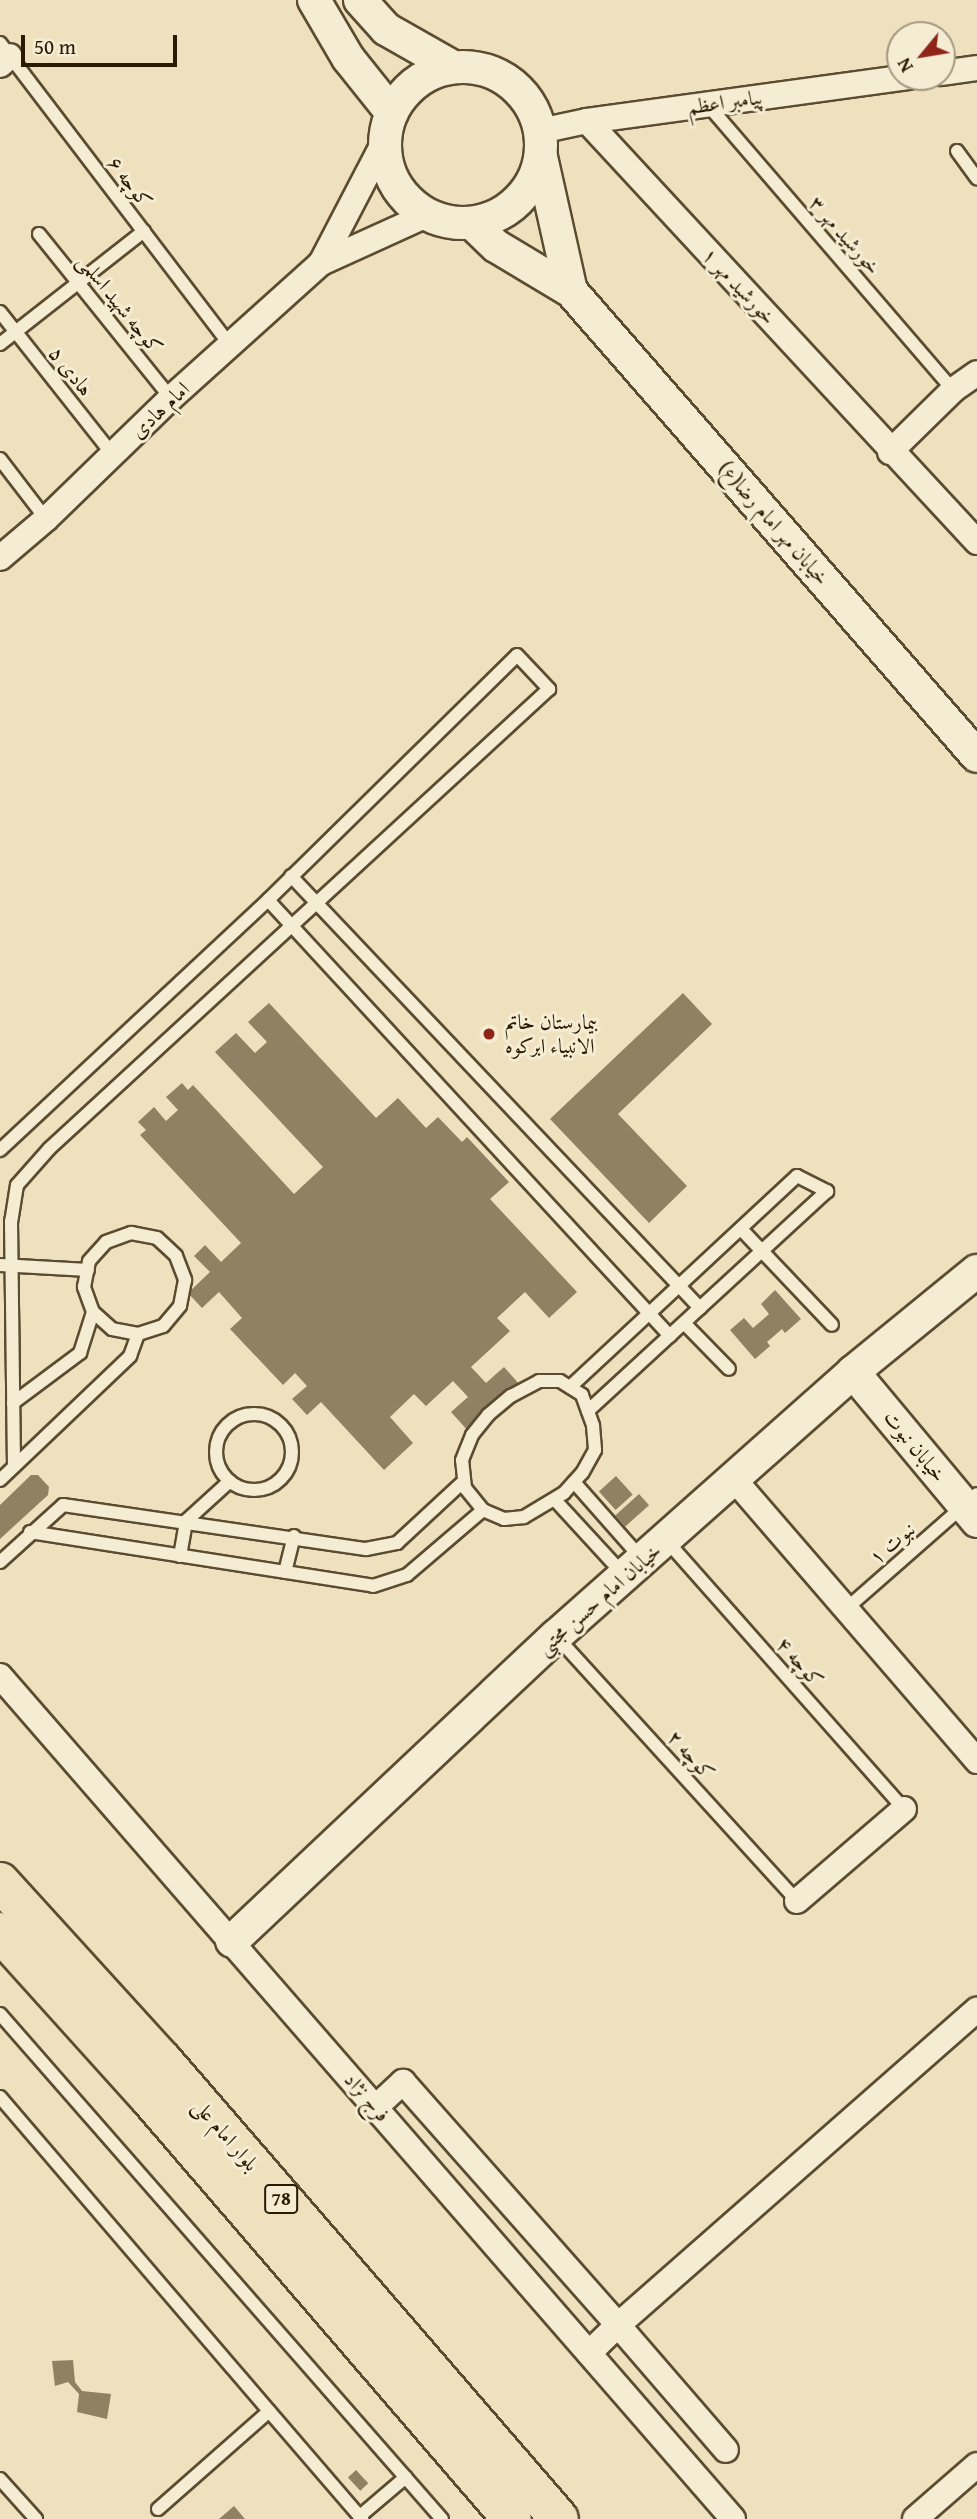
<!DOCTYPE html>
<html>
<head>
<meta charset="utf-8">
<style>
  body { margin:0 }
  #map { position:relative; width:977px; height:2519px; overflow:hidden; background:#efe1bd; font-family:"Gentium Book Plus",Amiri,serif }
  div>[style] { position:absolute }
  .building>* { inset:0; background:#908163; transform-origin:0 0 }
  .roads { filter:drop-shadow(2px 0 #5b4c31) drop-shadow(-2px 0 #5b4c31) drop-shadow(0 2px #5b4c31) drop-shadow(0 -2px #5b4c31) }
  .service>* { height:12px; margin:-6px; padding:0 6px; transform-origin:6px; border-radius:6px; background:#f5ecd4 }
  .service>.ring { margin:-6px; padding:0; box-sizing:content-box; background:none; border:12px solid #f5ecd4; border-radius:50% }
  .minor>* { height:24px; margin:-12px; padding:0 12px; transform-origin:12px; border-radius:12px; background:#f5ecd4 }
  .tertiary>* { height:32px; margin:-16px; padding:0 16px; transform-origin:16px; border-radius:16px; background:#f5ecd4 }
  .tertiary>.ring { margin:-16px; padding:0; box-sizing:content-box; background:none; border:32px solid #f5ecd4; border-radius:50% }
  .primary>* { height:38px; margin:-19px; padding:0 19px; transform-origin:19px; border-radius:19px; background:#efe1bd }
  .dots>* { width:19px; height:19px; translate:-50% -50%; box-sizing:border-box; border:4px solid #f5ecd4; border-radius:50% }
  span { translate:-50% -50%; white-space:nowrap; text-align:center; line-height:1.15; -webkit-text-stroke:6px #f5ecd4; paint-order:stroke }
  .shield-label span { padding:2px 5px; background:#f5ecd4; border:2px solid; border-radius:5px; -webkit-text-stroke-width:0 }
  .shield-label { font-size:19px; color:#2a1a02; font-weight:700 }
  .street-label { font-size:21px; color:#2a1a02 }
  .poi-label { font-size:21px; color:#2a1a02 }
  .left { translate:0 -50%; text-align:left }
  .north { position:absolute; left:886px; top:21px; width:70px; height:70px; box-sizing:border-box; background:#f5ecd4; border:2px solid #a49880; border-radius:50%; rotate:240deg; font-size:19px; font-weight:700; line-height:28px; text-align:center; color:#2a1a02 }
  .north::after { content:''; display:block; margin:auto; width:24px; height:32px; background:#8f2418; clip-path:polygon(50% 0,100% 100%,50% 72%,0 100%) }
  .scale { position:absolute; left:21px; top:35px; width:156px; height:32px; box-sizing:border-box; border:4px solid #2a1a02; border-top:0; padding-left:9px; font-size:21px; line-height:24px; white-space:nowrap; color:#2a1a02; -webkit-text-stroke:5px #f5ecd4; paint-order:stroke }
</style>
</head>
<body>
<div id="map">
  <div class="building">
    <i style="clip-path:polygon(683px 993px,712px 1024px,618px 1114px,687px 1186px,649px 1223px,550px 1119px)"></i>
    <i style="clip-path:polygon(269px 1003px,376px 1118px,398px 1098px,426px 1128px,438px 1117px,462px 1142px,467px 1137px,509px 1182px,490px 1199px,577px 1292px,549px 1318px,525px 1292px,497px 1318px,510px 1331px,471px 1367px,486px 1383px,504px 1367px,520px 1385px,469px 1432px,451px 1412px,468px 1397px,453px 1381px,426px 1406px,414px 1394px,390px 1417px,413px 1443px,384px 1470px,321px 1402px,307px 1415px,292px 1399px,307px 1386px,295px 1373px,283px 1385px,230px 1329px,242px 1318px,219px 1292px,202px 1308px,188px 1293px,210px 1272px,194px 1256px,205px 1245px,221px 1262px,241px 1243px,140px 1135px,146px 1130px,138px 1122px,154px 1107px,166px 1121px,178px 1110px,166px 1097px,182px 1083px,188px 1090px,193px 1085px,294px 1194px,323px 1167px,215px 1052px,236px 1033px,255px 1053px,267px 1042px,248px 1022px)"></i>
    <i style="clip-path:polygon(775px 1290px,801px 1319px,785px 1333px,782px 1329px,767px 1342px,770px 1346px,755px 1359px,730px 1330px,744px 1318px,753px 1328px,769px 1314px,761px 1304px)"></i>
    <i style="clip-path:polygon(31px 1475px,38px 1475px,49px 1487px,48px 1495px,0 1539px,0 1505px)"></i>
    <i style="left:616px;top:1476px;width:25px;height:23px;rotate:48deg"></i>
    <i style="left:639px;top:1494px;width:15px;height:32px;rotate:48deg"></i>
    <i style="clip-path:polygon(73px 2360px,75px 2382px,82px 2391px,111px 2394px,107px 2419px,77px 2412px,79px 2394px,68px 2382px,55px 2386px,52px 2361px)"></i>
    <i style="left:356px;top:2470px;width:18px;height:11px;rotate:47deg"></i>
    <i style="clip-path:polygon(234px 2506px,245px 2519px,219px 2519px)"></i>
  </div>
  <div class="roads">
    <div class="service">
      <i style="left:0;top:43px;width:380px;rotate:52.7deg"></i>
      <i style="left:708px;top:105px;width:376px;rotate:49.3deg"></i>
      <i style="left:957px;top:151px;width:34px;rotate:54deg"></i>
      <i style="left:39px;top:234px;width:211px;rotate:51.2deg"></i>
      <i style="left:0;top:312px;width:181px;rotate:51.7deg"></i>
      <i style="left:0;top:344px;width:183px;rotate:-38.1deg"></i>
      <i style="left:0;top:459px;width:76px;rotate:52.5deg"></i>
      <i style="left:291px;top:876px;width:595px;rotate:46.57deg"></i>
      <i style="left:268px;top:900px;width:593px;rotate:47.32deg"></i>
      <i style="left:0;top:1150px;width:367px;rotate:-43deg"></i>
      <i style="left:268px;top:900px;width:349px;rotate:-44.5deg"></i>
      <i style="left:517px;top:655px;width:47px;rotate:46.7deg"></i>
      <i style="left:549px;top:689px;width:679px;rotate:137.39deg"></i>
      <i style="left:49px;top:1149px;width:48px;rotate:131.6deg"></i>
      <i style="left:17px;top:1185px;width:36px;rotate:99deg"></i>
      <i style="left:11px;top:1221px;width:244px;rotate:89.3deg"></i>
      <i style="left:741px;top:1229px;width:132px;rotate:46.5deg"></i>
      <i style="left:0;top:1265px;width:88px;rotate:3.3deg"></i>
      <i style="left:684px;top:1323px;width:64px;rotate:45.6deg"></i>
      <i style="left:539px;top:1381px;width:21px"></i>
      <i style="left:560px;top:1381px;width:26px;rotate:32deg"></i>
      <i style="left:582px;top:1395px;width:33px;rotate:70deg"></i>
      <i style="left:593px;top:1426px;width:24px;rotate:85deg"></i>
      <i style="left:595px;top:1450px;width:26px;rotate:119deg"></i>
      <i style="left:582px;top:1473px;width:27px;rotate:132deg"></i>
      <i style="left:564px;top:1493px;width:47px;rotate:149deg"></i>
      <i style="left:524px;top:1517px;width:20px;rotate:174deg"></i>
      <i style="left:504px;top:1519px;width:23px;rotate:-157deg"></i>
      <i style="left:483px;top:1510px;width:28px;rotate:-129deg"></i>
      <i style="left:465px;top:1488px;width:28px;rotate:-96deg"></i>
      <i style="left:462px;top:1460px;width:27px;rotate:-68deg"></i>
      <i style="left:472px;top:1435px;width:26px;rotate:-51deg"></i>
      <i style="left:488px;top:1415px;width:30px;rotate:-40deg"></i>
      <i style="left:511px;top:1396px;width:32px;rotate:-28deg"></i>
      <i style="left:570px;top:1387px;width:310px;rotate:-42.9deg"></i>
      <i style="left:797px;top:1176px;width:34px;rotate:27deg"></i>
      <i style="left:827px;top:1191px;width:325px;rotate:137.4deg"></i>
      <i style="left:13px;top:1403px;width:84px;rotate:-36.7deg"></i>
      <i style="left:80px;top:1353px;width:43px;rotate:-72.4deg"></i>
      <i style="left:93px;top:1312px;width:27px;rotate:-110deg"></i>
      <i style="left:84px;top:1287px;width:26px;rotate:-79deg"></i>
      <i style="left:89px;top:1261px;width:25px;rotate:-48deg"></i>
      <i style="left:106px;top:1242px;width:27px;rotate:-20deg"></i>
      <i style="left:131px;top:1233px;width:26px;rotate:11deg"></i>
      <i style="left:157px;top:1238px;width:26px;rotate:43deg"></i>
      <i style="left:176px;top:1256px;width:26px;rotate:69deg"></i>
      <i style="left:185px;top:1280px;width:26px;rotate:101deg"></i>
      <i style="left:180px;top:1306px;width:26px;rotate:130deg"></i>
      <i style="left:163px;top:1326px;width:26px;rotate:162deg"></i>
      <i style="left:138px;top:1334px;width:26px;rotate:-169deg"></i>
      <i style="left:112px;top:1329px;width:25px;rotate:-138deg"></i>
      <i class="ring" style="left:216px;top:1414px;width:64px;height:64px"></i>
      <i style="left:0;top:1480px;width:180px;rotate:-43.6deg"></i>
      <i style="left:130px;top:1356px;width:23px;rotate:-70deg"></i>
      <i style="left:574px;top:1482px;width:103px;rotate:48.6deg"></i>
      <i style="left:555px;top:1500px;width:100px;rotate:47.4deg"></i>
      <i style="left:30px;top:1532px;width:347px;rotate:8.9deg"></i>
      <i style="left:373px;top:1586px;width:36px;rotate:-18deg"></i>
      <i style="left:407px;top:1575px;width:100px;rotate:-40.5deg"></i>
      <i style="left:666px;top:1540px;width:359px;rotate:48.5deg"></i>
      <i style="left:180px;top:1556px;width:36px;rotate:-80deg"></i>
      <i style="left:186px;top:1521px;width:59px;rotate:-42.3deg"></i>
      <i style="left:0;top:1562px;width:85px;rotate:-42.1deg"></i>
      <i style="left:63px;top:1505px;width:306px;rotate:8.3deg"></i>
      <i style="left:366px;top:1549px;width:32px;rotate:-11deg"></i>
      <i style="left:397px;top:1543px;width:91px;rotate:-42.8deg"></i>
      <i style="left:285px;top:1572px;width:37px;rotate:-76deg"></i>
      <i style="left:846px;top:1609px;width:174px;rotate:-41.3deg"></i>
      <i style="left:556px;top:1636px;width:358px;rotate:47.7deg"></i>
      <i style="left:0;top:2014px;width:671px;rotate:48.81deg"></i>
      <i style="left:0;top:2097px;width:413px;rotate:49.4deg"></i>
      <i style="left:0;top:2479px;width:54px;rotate:48deg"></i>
      <i style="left:158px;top:2509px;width:148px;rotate:-41.4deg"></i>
      <i style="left:269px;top:2411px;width:143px;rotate:49.3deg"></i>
      <i style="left:360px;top:2516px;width:60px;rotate:-40.3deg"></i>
    </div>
    <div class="minor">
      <i style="left:0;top:65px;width:13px;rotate:-42deg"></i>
      <i style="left:942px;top:73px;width:35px;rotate:-8deg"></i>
      <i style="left:587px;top:121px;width:574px;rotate:47.19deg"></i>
      <i style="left:540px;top:131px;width:48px;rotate:-12deg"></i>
      <i style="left:587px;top:121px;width:326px;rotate:-7.8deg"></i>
      <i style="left:321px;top:263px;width:139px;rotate:-62.5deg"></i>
      <i style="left:890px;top:452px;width:88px;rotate:-44.5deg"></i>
      <i style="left:953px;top:390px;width:29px;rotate:-35deg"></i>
      <i style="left:0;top:558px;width:60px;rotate:-40.3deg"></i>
      <i style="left:46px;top:519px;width:174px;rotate:-44.1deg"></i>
      <i style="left:171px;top:398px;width:202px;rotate:-42deg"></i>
      <i style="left:321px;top:263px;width:116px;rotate:-24.4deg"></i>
      <i style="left:733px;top:1478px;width:374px;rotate:49.2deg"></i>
      <i style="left:0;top:1676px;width:1117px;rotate:48.99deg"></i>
      <i style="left:797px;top:1901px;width:141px;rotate:-40.7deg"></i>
      <i style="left:376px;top:2107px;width:37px;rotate:-43deg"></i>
      <i style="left:403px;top:2082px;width:324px;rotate:48.5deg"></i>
      <i style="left:618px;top:2325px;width:478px;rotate:-41.3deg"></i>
      <i style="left:589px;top:2353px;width:40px;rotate:-44deg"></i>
      <i style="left:618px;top:2325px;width:165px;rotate:49.2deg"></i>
      <i style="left:915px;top:2519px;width:82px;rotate:-41.1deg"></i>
    </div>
    <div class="tertiary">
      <i style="left:314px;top:0;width:67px;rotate:59.6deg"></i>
      <i style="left:348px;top:58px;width:70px;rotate:51.3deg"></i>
      <i style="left:360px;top:0;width:39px;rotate:48deg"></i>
      <i style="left:386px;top:29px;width:77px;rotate:29.6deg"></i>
      <i class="ring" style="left:385px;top:67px;width:124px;height:124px"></i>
      <i style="left:541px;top:157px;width:137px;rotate:77.4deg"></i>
      <i style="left:472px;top:223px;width:33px;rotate:44deg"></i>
      <i style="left:496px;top:246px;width:87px;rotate:31deg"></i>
      <i style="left:571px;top:291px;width:617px;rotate:48.88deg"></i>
      <i style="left:853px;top:1372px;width:194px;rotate:50.2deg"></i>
      <i style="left:232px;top:1941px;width:445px;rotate:-43.3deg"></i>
      <i style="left:556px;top:1636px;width:397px;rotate:-41.6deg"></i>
      <i style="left:853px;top:1372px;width:160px;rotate:-39.2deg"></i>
    </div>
    <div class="primary">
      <i style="left:0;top:1882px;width:242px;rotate:47.7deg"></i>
      <i style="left:163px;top:2061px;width:605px;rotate:49.15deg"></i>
      <i style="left:0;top:1932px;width:219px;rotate:48deg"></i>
      <i style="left:147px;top:2095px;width:559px;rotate:49.28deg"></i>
    </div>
  </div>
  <div class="dots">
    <i style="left:489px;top:1034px;background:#8f2418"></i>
  </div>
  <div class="shield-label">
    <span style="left:281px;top:2199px">78</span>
  </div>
  <div class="street-label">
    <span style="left:725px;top:102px;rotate:-8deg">پیامبر اعظم</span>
    <span style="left:130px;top:182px;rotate:53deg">کوچه ۶</span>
    <span style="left:845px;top:235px;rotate:49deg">خورشید مهر ۳</span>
    <span style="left:739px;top:286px;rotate:47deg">خورشید مهر ۱</span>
    <span style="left:120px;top:304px;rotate:51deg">کوچه شهید اسلمی</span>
    <span style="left:71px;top:371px;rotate:52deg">هادی ۵</span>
    <span style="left:160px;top:410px;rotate:-43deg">امام هادی</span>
    <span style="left:774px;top:523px;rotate:49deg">خیابان مهر امام رضا(ع)</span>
    <span style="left:915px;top:1446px;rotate:51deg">خیابان نبوت</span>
    <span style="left:892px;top:1543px;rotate:-41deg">نبوت ۱</span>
    <span style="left:599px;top:1599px;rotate:-41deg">خیابان امام حسن مجتبی</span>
    <span style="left:800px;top:1662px;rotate:49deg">کوچه ۴</span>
    <span style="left:691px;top:1755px;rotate:48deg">کوچه ۲</span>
    <span style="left:367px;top:2097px;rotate:49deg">فرج نژاد</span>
    <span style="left:226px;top:2135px;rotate:49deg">بلوار امام علی</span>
  </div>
  <div class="poi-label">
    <span class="left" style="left:505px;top:1034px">بیمارستان خاتم<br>الانبیاء ابرکوه</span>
  </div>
  <div class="north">N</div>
  <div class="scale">50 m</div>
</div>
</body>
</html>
